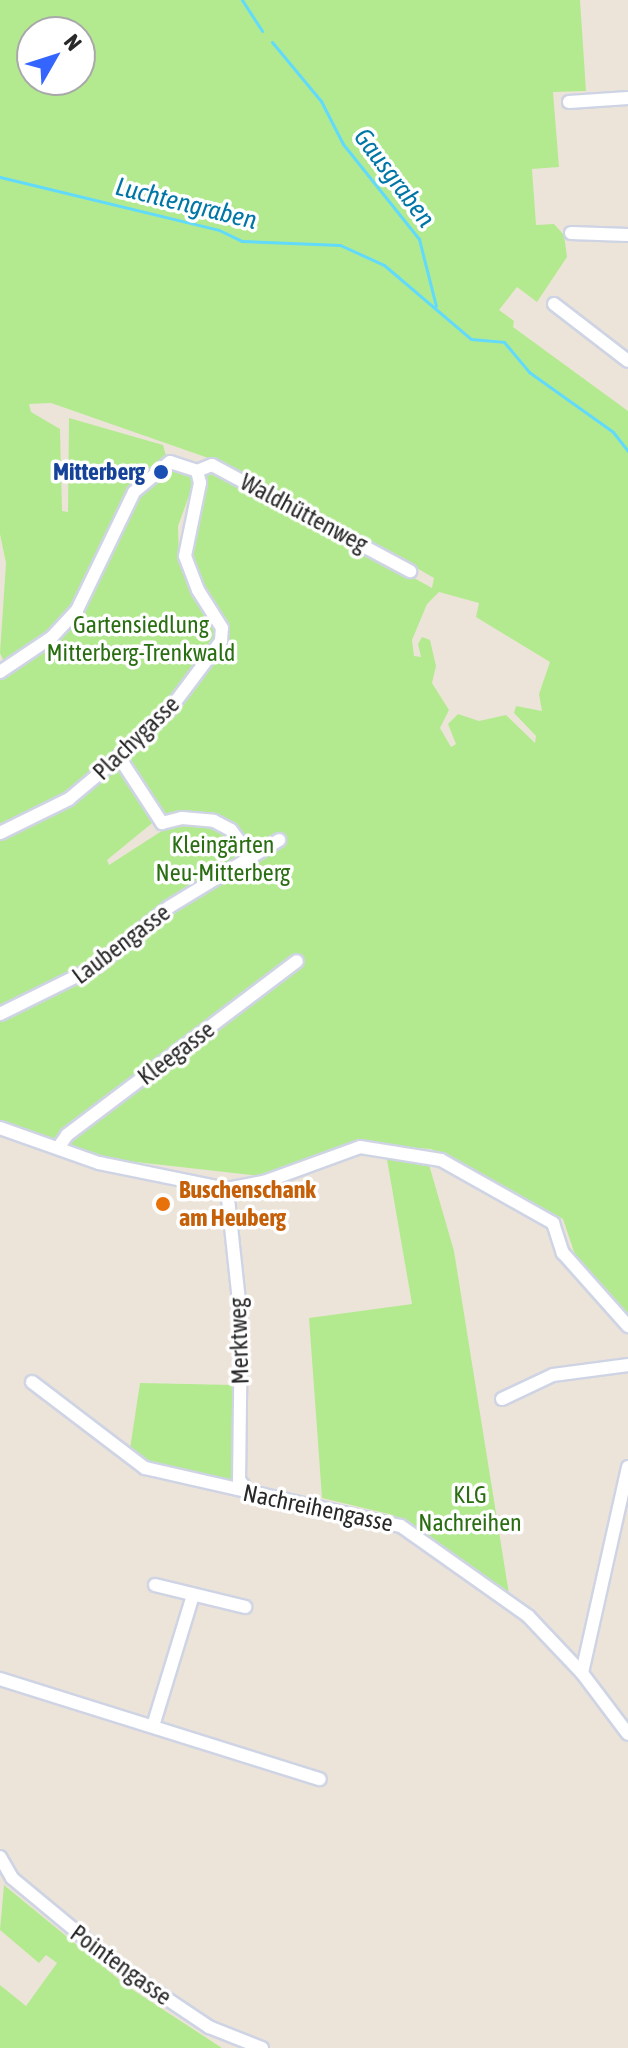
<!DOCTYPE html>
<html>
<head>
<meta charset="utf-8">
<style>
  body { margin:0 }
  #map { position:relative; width:628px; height:2048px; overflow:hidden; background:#ede4d9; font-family:"Asap Condensed",sans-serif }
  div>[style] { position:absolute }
  .green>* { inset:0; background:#b3ea90 }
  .stream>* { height:3px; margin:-1.5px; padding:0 1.5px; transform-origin:1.5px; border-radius:1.5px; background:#61dafb }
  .roads { filter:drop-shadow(2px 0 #cfd4e4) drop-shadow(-2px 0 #cfd4e4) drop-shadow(0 2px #cfd4e4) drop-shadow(0 -2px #cfd4e4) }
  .street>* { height:12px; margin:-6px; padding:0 6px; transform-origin:6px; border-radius:6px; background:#fff }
  .dots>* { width:22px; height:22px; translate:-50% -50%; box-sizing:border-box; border:4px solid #fff; border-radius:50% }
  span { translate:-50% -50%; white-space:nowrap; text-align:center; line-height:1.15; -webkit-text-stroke:7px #fff; paint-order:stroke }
  .transit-label { font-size:24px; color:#164399; font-weight:700 }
  .right { translate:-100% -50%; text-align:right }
  .street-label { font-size:24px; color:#292929 }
  .park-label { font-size:24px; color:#2a6e12 }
  .food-label { font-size:24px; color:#c56008; font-weight:700 }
  .left { translate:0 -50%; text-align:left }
  .water-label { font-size:26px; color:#0076a7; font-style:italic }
  .north { position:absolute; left:16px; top:16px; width:80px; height:80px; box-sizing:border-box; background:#fff; border:2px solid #a9a9a9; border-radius:50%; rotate:51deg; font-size:22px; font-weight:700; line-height:32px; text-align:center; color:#292929 }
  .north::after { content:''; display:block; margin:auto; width:28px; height:36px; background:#3565ff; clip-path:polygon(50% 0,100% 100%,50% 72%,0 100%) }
</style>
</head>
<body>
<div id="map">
  <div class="green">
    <i style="clip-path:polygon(evenodd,0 0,580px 0,586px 91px,553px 92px,559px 167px,532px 169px,536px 225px,554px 224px,564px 235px,567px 257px,537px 302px,517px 287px,499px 310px,514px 321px,513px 327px,628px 411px,628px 1314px,579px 1267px,563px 1219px,431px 1149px,357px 1144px,261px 1176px,109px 1159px,0 1124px,0 671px,84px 609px,118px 536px,63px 622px,5px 664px,0 653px,6px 563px,0 534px,0 0,32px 32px,80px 32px,80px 80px,32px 80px,32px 32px,0 0,51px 403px,214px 460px,309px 506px,434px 578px,432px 588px,243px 483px,206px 469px,192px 549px,195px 570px,228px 624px,227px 635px,197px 684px,126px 759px,171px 825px,109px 865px,107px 860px,156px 820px,116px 767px,208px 652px,217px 633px,187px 585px,179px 561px,178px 526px,193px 485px,190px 470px,169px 467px,163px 445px,69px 418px,68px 512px,62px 511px,60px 429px,31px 412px,29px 404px,51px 403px,0 0,439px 592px,479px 603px,476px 617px,550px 662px,539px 694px,542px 711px,516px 706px,514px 713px,536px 736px,535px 743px,506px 715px,479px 721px,458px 714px,448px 724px,456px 744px,451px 747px,440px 728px,449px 710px,432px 683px,436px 666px,430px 640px,422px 637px,418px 644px,421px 657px,414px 656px,412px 640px,427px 604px,439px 592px,0 0,174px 900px,175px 910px,135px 939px,132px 930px,174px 900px)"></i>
    <i style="clip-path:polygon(386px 1154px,428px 1161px,454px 1251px,509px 1594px,393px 1515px,322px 1498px,309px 1318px,412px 1304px)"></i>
    <i style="clip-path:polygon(140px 1383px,234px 1385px,231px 1483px,160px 1468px,129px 1455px)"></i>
    <i style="clip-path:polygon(4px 1885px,127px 1986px,222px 2048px,0 2048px,0 1985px,26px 2006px,57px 1963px,46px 1955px,39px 1963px,0 1930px)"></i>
  </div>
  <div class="stream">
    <i style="left:242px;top:0;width:37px;rotate:57deg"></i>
    <i style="left:272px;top:42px;width:77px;rotate:50.3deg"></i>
    <i style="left:321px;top:101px;width:48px;rotate:62.9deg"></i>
    <i style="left:343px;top:144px;width:122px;rotate:51.3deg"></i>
    <i style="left:419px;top:239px;width:69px;rotate:75.8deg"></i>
    <i style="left:0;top:177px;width:225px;rotate:13.6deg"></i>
    <i style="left:219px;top:230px;width:25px;rotate:26deg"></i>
    <i style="left:242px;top:241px;width:98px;rotate:2.3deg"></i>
    <i style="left:340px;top:245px;width:48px;rotate:24.4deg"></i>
    <i style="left:384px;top:265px;width:114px;rotate:40.4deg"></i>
    <i style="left:471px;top:339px;width:33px;rotate:5deg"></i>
    <i style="left:504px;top:342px;width:39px;rotate:50deg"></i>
    <i style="left:529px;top:372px;width:103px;rotate:35.5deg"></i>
    <i style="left:613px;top:432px;width:24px;rotate:52deg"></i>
  </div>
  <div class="roads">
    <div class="street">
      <i style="left:569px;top:102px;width:59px;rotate:-3.9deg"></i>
      <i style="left:571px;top:233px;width:57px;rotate:2deg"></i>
      <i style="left:554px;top:304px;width:93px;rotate:37.6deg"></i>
      <i style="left:197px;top:471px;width:16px;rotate:-22deg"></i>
      <i style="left:212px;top:465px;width:225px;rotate:28.2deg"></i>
      <i style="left:0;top:672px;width:63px;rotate:-33.9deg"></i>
      <i style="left:52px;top:637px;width:37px;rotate:-47deg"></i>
      <i style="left:77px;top:610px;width:131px;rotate:-64.2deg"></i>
      <i style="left:134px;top:492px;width:47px;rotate:-39.8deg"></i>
      <i style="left:170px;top:462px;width:28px;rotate:18deg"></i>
      <i style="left:119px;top:757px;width:79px;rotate:56.9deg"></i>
      <i style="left:162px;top:823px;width:21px;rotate:-14deg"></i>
      <i style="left:182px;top:818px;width:32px;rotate:5deg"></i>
      <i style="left:214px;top:821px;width:19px;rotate:28deg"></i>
      <i style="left:231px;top:830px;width:35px;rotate:53deg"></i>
      <i style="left:0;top:833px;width:77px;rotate:-26.2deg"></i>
      <i style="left:69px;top:799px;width:65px;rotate:-40deg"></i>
      <i style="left:119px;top:757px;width:70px;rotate:-43.3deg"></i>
      <i style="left:170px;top:709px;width:85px;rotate:-53.1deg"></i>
      <i style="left:221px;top:641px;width:13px;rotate:-86deg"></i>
      <i style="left:222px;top:628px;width:45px;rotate:-122.3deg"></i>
      <i style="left:198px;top:590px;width:36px;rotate:-111deg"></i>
      <i style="left:185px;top:556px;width:75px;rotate:-78.4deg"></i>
      <i style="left:200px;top:483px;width:12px;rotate:-104deg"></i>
      <i style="left:0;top:1014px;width:108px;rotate:-26.3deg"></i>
      <i style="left:97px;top:966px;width:93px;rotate:-39.3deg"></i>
      <i style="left:169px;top:907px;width:129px;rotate:-31.3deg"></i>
      <i style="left:0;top:1128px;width:105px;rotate:19.5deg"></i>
      <i style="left:99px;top:1163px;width:131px;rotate:11.5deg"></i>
      <i style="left:227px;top:1189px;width:38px;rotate:-11deg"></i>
      <i style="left:264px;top:1182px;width:102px;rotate:-20deg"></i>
      <i style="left:360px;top:1147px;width:82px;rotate:9.1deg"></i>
      <i style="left:441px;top:1160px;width:129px;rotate:29.4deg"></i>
      <i style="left:553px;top:1223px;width:32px;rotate:72deg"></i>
      <i style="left:563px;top:1253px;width:98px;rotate:48.3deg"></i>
      <i style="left:58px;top:1148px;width:16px;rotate:-55deg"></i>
      <i style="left:67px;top:1135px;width:288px;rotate:-37.1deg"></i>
      <i style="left:227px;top:1189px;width:133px;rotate:83.9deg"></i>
      <i style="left:241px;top:1321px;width:159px;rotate:90.7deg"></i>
      <i style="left:239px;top:1480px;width:13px;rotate:51deg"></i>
      <i style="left:32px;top:1382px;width:142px;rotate:37.3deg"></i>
      <i style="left:145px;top:1468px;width:262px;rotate:12.8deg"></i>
      <i style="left:401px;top:1526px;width:156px;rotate:35.3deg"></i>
      <i style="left:528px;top:1616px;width:79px;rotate:46.5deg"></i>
      <i style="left:502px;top:1399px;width:56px;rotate:-25.2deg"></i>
      <i style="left:553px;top:1375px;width:76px;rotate:-7.6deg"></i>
      <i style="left:628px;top:1467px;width:211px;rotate:102.6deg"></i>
      <i style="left:582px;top:1673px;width:76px;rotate:53deg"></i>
      <i style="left:155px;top:1585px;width:93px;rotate:13.7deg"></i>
      <i style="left:0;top:1679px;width:335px;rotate:17.4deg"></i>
      <i style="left:153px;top:1726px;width:137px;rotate:-73deg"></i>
      <i style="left:0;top:1857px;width:24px;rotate:60deg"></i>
      <i style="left:12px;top:1878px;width:138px;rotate:39.7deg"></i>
      <i style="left:118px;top:1966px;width:110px;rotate:33.8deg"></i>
      <i style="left:209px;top:2027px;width:57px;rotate:21.6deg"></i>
    </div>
  </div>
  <div class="dots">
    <i style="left:161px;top:472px;background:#1a4fb4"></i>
    <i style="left:163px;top:1204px;background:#e8710a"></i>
  </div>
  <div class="transit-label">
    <span class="right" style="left:145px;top:472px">Mitterberg</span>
  </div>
  <div class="street-label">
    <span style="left:304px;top:513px;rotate:28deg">Waldhüttenweg</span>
    <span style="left:136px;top:738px;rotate:-44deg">Plachygasse</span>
    <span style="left:121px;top:944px;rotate:-37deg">Laubengasse</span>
    <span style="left:176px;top:1053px;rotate:-37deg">Kleegasse</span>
    <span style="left:239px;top:1341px;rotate:-92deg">Merktweg</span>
    <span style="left:318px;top:1508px;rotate:12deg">Nachreihengasse</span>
    <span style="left:121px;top:1965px;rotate:36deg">Pointengasse</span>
  </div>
  <div class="park-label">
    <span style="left:141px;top:639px">Gartensiedlung<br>Mitterberg-Trenkwald</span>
    <span style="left:223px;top:859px">Kleingärten<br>Neu-Mitterberg</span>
    <span style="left:470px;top:1509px">KLG<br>Nachreihen</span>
  </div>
  <div class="food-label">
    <span class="left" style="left:179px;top:1204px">Buschenschank<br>am Heuberg</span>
  </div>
  <div class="water-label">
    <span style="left:394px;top:178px;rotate:53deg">Gausgraben</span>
    <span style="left:186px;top:204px;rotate:14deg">Luchtengraben</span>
  </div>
  <div class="north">N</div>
</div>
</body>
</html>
